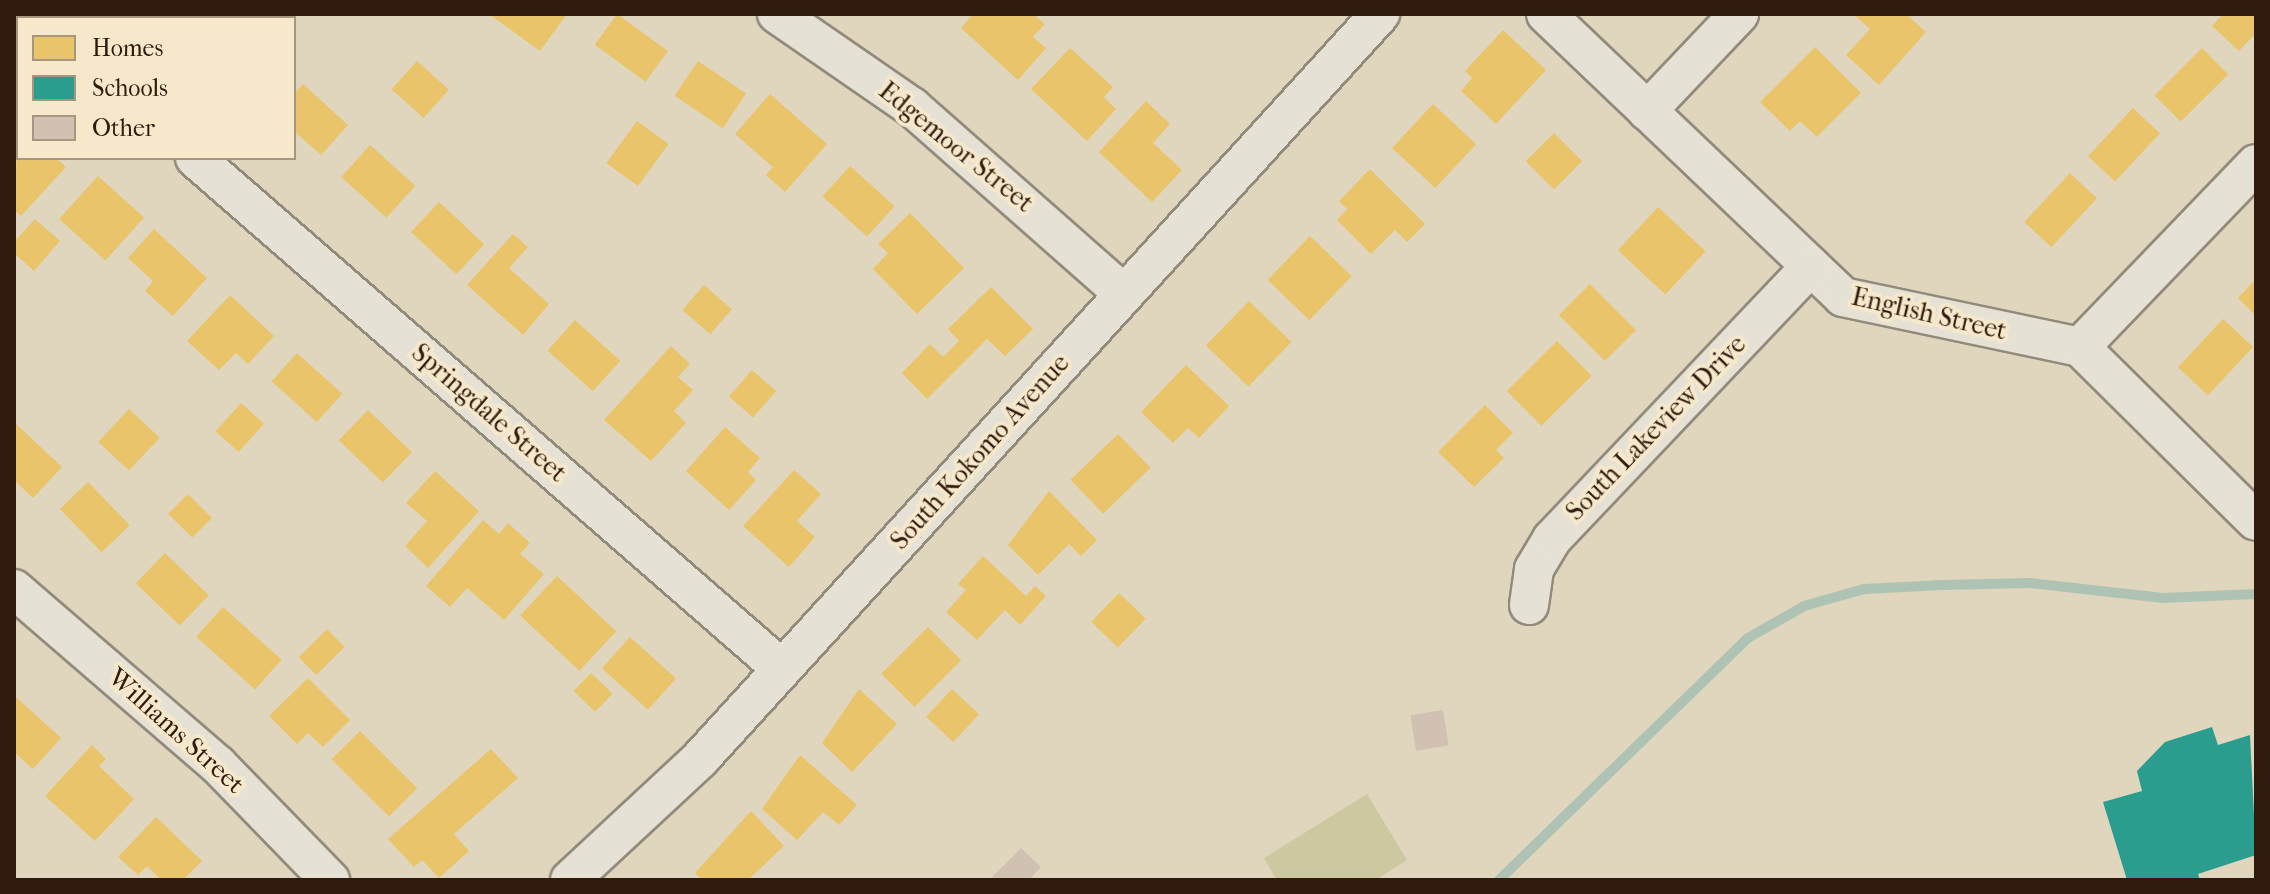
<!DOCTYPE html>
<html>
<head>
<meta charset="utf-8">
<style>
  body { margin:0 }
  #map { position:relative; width:2270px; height:894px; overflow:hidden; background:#e0d6be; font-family:"IM FELL French Canon",serif }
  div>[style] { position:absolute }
  .green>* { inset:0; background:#ccc9a0 }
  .homes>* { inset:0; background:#e9c46a; transform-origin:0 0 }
  .schools>* { inset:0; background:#2a9d8f }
  .stream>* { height:10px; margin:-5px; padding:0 5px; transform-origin:5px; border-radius:5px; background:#afc3b4 }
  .building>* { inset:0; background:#d1c1b2; transform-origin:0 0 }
  .roads { filter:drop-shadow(2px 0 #928a7b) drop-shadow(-2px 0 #928a7b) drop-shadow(0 2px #928a7b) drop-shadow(0 -2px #928a7b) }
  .minor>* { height:38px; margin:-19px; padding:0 19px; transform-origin:19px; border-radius:19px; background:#e6e1d5 }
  span { translate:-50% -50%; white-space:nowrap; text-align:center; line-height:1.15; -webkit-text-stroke:8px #f5e8cb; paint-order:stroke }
  .street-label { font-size:26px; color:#30190d }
  .frame { position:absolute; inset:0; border:16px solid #30190d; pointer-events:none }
  .legend { position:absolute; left:16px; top:16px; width:280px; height:144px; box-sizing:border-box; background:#f5e8cb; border:2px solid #a6957f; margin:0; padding:10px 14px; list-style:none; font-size:24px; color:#30190d }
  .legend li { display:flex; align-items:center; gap:16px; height:40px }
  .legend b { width:40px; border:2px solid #a6957f }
</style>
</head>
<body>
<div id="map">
  <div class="green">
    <i style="clip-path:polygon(1367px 794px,1407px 860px,1375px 880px,1277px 880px,1264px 858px)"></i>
  </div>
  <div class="homes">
    <i style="clip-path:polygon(141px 14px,206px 14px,202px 18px)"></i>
    <i style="clip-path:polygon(489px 14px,567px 14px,540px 51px)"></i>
    <i style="left:617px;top:14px;width:63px;height:38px;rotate:36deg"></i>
    <i style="clip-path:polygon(973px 14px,1033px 14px,1045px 24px,1033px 37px,1046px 48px,1018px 80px,961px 28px)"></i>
    <i style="clip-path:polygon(1853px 14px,1906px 14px,1926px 32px,1879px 85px,1846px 55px,1870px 29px)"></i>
    <i style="clip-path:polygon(2223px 14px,2256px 14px,2256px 33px,2239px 51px,2212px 26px)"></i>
    <i style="clip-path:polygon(1503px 30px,1546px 70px,1496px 124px,1461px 91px,1472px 78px,1465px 71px)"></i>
    <i style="clip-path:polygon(1815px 47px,1861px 93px,1817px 137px,1800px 121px,1790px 131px,1760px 102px)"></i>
    <i style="clip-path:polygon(1070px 48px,1113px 87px,1104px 97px,1116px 109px,1087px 141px,1031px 89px)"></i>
    <i style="left:2202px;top:48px;width:37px;height:67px;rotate:45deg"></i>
    <i style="left:417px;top:61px;width:43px;height:38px;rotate:42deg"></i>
    <i style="left:698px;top:61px;width:58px;height:42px;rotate:34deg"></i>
    <i style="clip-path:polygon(303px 84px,348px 125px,321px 155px,294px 131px,294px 94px)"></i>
    <i style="clip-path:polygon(770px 94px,827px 144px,785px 192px,766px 175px,773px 167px,735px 134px)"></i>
    <i style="clip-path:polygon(1146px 101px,1170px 124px,1153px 143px,1182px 170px,1152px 202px,1099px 152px)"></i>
    <i style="left:1433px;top:104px;width:59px;height:60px;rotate:43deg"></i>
    <i style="left:2133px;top:108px;width:37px;height:66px;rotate:43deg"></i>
    <i style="left:637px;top:121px;width:39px;height:52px;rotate:36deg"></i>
    <i style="clip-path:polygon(18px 130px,18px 158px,56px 158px,66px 167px,21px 216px,14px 210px)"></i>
    <i style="left:1554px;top:133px;width:40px;height:40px;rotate:45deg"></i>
    <i style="left:370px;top:145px;width:61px;height:43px;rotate:42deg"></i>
    <i style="left:850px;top:166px;width:60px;height:41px;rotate:42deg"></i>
    <i style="clip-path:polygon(1370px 169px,1425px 224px,1407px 242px,1395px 230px,1371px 254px,1337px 220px,1347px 209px,1339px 201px)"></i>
    <i style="left:2070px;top:173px;width:37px;height:67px;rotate:43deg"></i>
    <i style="left:98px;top:176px;width:62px;height:58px;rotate:42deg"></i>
    <i style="left:439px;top:202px;width:62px;height:41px;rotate:43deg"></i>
    <i style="left:1658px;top:207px;width:65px;height:59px;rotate:43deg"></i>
    <i style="clip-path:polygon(910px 213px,964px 268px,917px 314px,873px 269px,888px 253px,878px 244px)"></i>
    <i style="clip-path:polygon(35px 219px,60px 241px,34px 271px,14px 253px,14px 242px)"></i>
    <i style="clip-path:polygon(154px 229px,207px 278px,173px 316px,145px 291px,153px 281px,128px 258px)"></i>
    <i style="clip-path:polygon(513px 234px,528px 247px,509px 268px,549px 304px,523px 335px,467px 285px)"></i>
    <i style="left:1310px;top:236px;width:58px;height:61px;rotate:44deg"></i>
    <i style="clip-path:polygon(2256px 279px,2256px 316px,2238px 298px)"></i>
    <i style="left:1590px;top:284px;width:65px;height:44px;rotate:45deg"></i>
    <i style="left:704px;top:285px;width:37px;height:33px;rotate:41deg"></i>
    <i style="clip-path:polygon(991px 287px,1033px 329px,1005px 356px,987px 339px,927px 399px,902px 373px,930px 344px,943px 357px,959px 341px,948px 329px)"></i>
    <i style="clip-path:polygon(230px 295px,274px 336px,248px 364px,236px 353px,219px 370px,187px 341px)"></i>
    <i style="left:1249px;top:301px;width:59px;height:62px;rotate:44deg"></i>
    <i style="left:2223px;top:319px;width:41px;height:66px;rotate:43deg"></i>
    <i style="left:575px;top:320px;width:61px;height:41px;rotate:42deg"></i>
    <i style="left:1557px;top:341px;width:49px;height:71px;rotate:45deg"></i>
    <i style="clip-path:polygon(671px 346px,690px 364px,678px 377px,693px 390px,674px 411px,686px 423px,651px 461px,604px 420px)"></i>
    <i style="left:297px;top:353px;width:61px;height:38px;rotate:42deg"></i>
    <i style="clip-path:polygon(1186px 365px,1229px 406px,1199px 438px,1188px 428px,1173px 443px,1141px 412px)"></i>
    <i style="left:752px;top:370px;width:32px;height:35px;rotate:41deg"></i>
    <i style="left:241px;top:403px;width:31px;height:38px;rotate:42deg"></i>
    <i style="clip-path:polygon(1485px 405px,1513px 433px,1496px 450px,1504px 458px,1474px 487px,1438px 452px)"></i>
    <i style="left:129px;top:409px;width:42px;height:45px;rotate:43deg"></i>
    <i style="left:368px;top:410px;width:61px;height:42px;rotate:44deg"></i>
    <i style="clip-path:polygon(14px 422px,62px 467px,33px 498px,14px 480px)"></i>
    <i style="clip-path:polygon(725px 427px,760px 458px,748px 472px,756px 480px,729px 510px,686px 471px)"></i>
    <i style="left:1118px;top:434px;width:47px;height:66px;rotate:46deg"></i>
    <i style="clip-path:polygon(794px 470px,821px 494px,797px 521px,815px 537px,789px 567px,743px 526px)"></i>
    <i style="clip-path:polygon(435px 471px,479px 511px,428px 568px,405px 546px,427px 521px,406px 503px)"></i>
    <i style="left:88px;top:482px;width:60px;height:39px;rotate:46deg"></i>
    <i style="clip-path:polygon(1049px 491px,1097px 540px,1081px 556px,1069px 544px,1038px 575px,1008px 545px)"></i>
    <i style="left:188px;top:494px;width:34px;height:28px;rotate:45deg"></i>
    <i style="clip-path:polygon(483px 520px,499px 534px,508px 523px,530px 543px,520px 554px,544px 574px,504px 620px,467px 588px,450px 607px,426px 586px)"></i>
    <i style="left:165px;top:553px;width:61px;height:42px;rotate:44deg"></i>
    <i style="clip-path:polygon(983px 556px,1026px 596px,1035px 586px,1046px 596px,1020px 625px,1005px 610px,977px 640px,946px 612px,966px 590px,958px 584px)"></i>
    <i style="left:557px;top:576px;width:81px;height:54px;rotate:43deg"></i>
    <i style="left:1119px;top:593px;width:37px;height:40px;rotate:44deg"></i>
    <i style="left:223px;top:607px;width:79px;height:40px;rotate:42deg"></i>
    <i style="left:928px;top:627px;width:47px;height:66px;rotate:45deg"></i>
    <i style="left:327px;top:629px;width:25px;height:40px;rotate:45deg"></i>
    <i style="left:630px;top:637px;width:62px;height:42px;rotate:42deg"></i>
    <i style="left:591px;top:673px;width:30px;height:25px;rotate:44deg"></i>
    <i style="clip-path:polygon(308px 678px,350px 720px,323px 747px,308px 733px,297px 744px,269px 716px)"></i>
    <i style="clip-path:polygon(859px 689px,897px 724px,852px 772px,822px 743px)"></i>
    <i style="left:952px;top:689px;width:37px;height:38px;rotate:43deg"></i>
    <i style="clip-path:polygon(16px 697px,61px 738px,33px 769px,14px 752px)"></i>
    <i style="left:360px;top:731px;width:81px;height:40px;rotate:45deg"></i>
    <i style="clip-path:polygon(92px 745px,106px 759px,99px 766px,134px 799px,95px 841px,45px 796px)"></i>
    <i style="clip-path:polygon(491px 749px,518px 778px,454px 834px,469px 851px,439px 878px,422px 860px,414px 867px,388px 839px)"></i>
    <i style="clip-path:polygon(800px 755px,857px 805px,839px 825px,823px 812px,797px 840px,762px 809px)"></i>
    <i style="clip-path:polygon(751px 811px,784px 846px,748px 880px,702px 880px,695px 873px)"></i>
    <i style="clip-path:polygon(156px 817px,202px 861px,183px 880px,161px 880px,147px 866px,138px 875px,118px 857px)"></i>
  </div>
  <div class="schools">
    <i style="clip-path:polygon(2212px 727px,2218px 745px,2250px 735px,2256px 855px,2198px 874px,2200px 880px,2127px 880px,2103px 802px,2142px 791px,2137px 771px,2165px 742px)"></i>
  </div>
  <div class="stream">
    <i style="left:1499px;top:880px;width:347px;rotate:-44.2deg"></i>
    <i style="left:1748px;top:638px;width:64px;rotate:-29.7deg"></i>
    <i style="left:1804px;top:606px;width:62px;rotate:-15.8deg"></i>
    <i style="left:1864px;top:589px;width:79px;rotate:-2.9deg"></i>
    <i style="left:1943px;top:585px;width:87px;rotate:-1.3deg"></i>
    <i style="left:2030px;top:583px;width:134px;rotate:6.4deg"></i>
    <i style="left:2163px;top:598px;width:93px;rotate:-2.5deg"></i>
  </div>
  <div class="building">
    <i style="left:1443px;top:710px;width:36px;height:33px;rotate:81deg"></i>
    <i style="clip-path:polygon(1021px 848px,1041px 867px,1029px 880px,989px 880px)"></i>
  </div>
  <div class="roads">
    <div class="minor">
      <i style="left:777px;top:14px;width:164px;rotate:34.6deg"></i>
      <i style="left:912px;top:107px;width:283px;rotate:41.4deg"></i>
      <i style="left:1546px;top:14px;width:410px;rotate:43.6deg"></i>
      <i style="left:1843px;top:297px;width:242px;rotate:11.9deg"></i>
      <i style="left:2080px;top:347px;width:247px;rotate:44.7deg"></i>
      <i style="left:47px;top:18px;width:6px;rotate:-45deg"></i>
      <i style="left:14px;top:56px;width:6px;rotate:-45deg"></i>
      <i style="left:1647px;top:111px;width:134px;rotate:-46.5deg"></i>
      <i style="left:195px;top:158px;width:778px;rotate:41.04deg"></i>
      <i style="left:2080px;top:347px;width:254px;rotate:-46.1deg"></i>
      <i style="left:14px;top:589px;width:269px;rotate:40.8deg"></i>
      <i style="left:218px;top:765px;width:161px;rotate:45.8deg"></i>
      <i style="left:1529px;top:605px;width:36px;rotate:-82deg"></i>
      <i style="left:1534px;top:569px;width:35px;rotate:-59deg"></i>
      <i style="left:1552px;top:539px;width:376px;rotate:-46.5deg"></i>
      <i style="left:570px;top:880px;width:178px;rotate:-42.9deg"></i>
      <i style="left:700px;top:759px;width:1009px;rotate:-47.61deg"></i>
    </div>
  </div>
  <div class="street-label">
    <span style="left:956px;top:147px;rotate:39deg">Edgemoor Street</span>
    <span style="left:1929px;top:314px;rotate:13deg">English Street</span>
    <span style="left:489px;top:413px;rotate:41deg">Springdale Street</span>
    <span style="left:1656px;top:428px;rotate:-46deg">South Lakeview Drive</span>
    <span style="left:980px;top:452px;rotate:-48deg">South Kokomo Avenue</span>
    <span style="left:176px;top:731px;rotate:42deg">Williams Street</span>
  </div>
  <div class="frame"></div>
  <ul class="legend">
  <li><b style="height:22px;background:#e9c46a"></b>Homes</li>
  <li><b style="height:22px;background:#2a9d8f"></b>Schools</li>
  <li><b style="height:22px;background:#d1c1b2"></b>Other</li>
  </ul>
</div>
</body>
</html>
